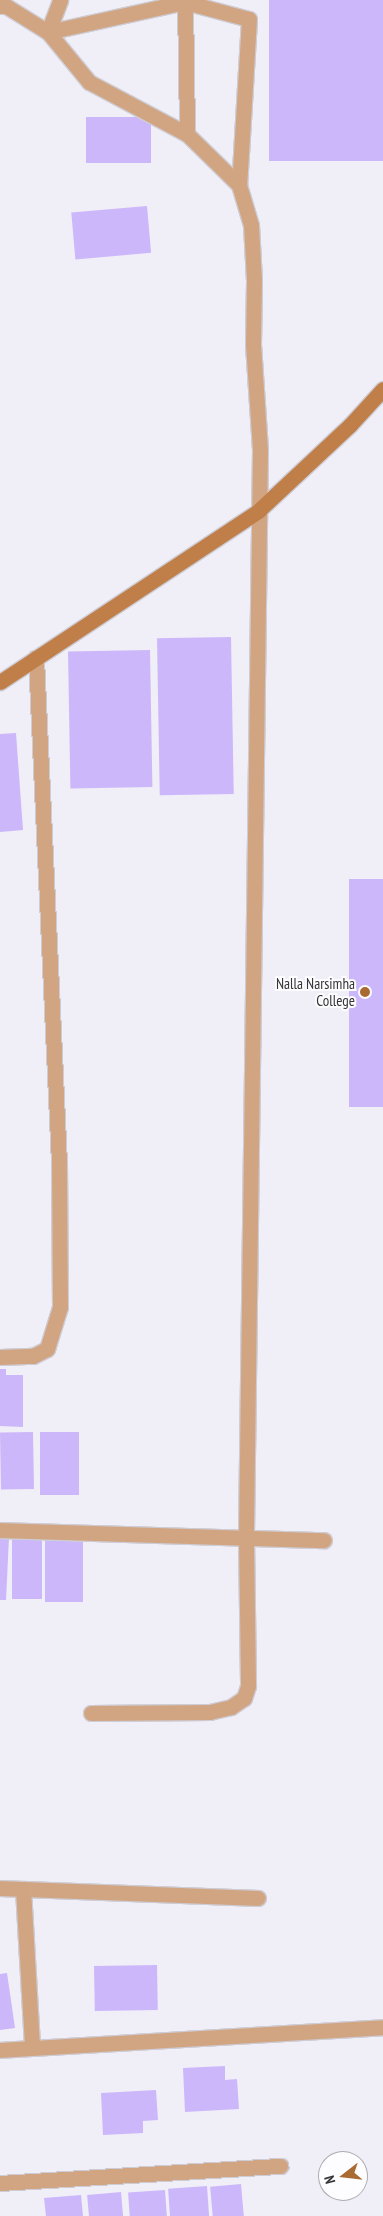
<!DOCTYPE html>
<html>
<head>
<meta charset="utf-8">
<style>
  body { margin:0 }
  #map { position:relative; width:383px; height:2216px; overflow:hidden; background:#f0eef7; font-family:"PT Sans Narrow",sans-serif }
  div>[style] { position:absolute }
  .building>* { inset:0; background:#cdb7fb; transform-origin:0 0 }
  .roads { filter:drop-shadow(1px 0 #ceccd4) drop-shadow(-1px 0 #ceccd4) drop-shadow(0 1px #ceccd4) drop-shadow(0 -1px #ceccd4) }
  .street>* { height:15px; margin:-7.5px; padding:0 7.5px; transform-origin:7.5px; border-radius:7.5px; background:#d2a582 }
  .secondary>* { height:15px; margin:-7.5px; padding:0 7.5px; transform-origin:7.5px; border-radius:7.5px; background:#c07f49 }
  .dots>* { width:14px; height:14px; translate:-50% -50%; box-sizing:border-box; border:2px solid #fdfcfe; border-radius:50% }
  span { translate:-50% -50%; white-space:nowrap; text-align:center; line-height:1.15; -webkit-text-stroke:4px #fdfcfe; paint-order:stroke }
  .poi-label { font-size:15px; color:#343337 }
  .right { translate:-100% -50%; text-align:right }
  .north { position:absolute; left:318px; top:2151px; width:50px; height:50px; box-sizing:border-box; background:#fdfcfe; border:1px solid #adacae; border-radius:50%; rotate:254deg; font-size:14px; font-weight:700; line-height:20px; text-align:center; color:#343337 }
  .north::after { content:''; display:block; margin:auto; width:18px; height:22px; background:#aa6b33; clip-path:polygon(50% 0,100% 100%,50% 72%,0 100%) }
</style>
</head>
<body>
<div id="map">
  <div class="building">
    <i style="left:269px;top:0;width:114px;height:161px"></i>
    <i style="left:86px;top:117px;width:65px;height:46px"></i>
    <i style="left:147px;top:206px;width:47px;height:76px;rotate:85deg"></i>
    <i style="left:231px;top:637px;width:157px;height:74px;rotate:89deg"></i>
    <i style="left:150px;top:650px;width:137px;height:82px;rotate:89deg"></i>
    <i style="clip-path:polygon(16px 733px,23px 830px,0 832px,0 734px)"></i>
    <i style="left:349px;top:879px;width:34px;height:228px"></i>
    <i style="clip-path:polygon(0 1369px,6px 1369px,6px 1375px,23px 1375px,23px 1427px,0 1426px)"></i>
    <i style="left:33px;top:1432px;width:57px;height:33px;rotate:89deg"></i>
    <i style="left:40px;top:1432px;width:39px;height:63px"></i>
    <i style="left:12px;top:1535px;width:30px;height:64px"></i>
    <i style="left:45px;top:1535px;width:38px;height:67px"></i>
    <i style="clip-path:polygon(0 1537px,9px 1537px,6px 1600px,0 1600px)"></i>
    <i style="left:157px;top:1965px;width:45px;height:63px;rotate:89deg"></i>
    <i style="clip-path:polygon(7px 1973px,15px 2028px,0 2030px,0 1974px)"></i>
    <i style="clip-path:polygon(225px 2066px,225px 2080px,237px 2079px,239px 2109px,185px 2112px,183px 2068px)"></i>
    <i style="clip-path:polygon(156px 2090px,158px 2120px,143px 2121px,143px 2133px,103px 2135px,101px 2093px)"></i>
    <i style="left:241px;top:2184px;width:32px;height:31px;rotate:85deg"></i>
    <i style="left:207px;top:2186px;width:30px;height:39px;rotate:86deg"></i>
    <i style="left:165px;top:2190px;width:26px;height:37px;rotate:86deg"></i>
    <i style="left:121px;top:2192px;width:24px;height:34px;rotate:85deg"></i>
    <i style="clip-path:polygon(81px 2195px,83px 2216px,46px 2216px,44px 2198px)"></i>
  </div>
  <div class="roads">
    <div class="street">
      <i style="left:185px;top:2px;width:132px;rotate:89.1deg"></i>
      <i style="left:0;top:6px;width:6px"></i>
      <i style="left:6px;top:6px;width:49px;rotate:31.8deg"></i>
      <i style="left:48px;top:32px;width:65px;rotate:50.6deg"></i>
      <i style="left:89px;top:82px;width:111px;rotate:28deg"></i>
      <i style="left:187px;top:134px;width:73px;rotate:44.4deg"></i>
      <i style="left:239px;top:185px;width:42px;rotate:73.3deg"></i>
      <i style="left:251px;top:225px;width:56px;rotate:86.9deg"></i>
      <i style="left:254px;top:281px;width:63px;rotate:90.9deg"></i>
      <i style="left:253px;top:344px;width:106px;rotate:86.2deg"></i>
      <i style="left:260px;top:450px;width:1088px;rotate:90.74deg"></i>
      <i style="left:246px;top:1538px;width:148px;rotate:89.2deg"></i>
      <i style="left:248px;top:1686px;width:13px;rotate:108deg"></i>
      <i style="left:244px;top:1698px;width:16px;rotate:145deg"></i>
      <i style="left:231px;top:1707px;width:22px;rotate:167deg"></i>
      <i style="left:210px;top:1712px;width:119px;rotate:179.5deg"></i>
      <i style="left:48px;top:32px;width:140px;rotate:-12.4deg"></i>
      <i style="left:185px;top:2px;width:66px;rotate:14.9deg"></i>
      <i style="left:249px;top:19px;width:166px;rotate:93.4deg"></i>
      <i style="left:48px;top:32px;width:34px;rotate:-69deg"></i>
      <i style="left:0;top:1357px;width:33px;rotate:-2deg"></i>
      <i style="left:33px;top:1356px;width:16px;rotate:-27deg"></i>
      <i style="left:47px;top:1349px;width:44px;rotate:-72.8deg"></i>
      <i style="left:60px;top:1307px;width:144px;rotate:-90.4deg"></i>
      <i style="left:59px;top:1163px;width:506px;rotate:-92.61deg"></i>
      <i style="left:0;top:1530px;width:324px;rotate:1.8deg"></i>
      <i style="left:0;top:1888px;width:258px;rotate:2.2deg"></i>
      <i style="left:23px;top:1889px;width:158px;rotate:86.7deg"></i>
      <i style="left:0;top:2050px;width:384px;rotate:-3.4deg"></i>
      <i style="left:0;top:2183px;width:281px;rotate:-3.5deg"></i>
    </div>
    <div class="secondary">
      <i style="left:0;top:682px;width:310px;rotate:-33.5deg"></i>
      <i style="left:258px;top:511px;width:126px;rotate:-43.1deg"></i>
      <i style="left:350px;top:425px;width:49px;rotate:-47.5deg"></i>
    </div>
  </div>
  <div class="dots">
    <i style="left:365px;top:992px;background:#aa6b33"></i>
  </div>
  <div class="poi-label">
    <span class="right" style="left:355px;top:992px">Nalla Narsimha<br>College</span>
  </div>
  <div class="north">N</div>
</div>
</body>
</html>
